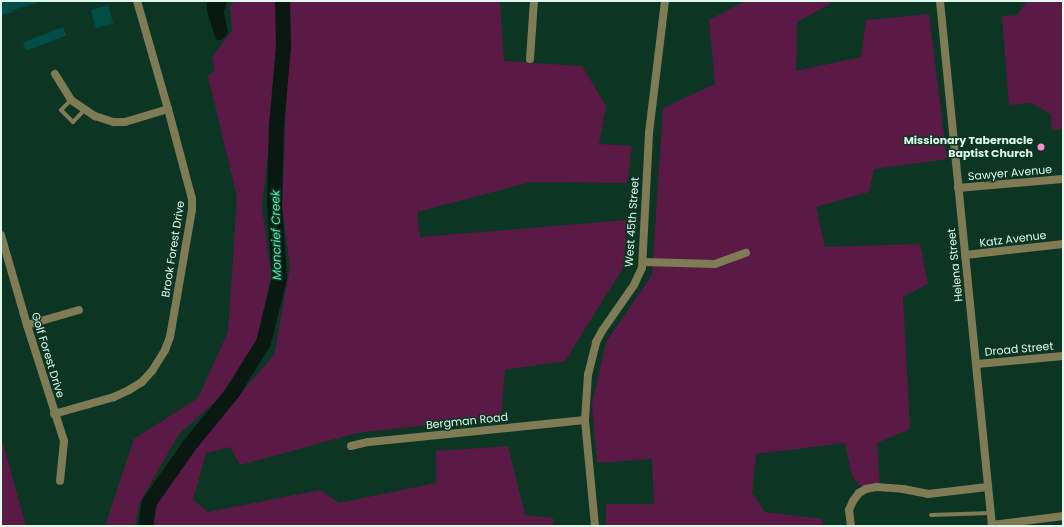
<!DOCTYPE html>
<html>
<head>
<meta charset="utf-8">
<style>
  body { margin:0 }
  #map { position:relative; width:1064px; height:527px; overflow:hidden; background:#0c3524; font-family:Poppins,sans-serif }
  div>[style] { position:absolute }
  .green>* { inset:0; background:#5a1a45 }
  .water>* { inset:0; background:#091811 }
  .river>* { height:15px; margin:-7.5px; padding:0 7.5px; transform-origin:7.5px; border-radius:7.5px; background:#091811 }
  .building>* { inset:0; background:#004e46; transform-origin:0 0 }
  .service>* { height:4px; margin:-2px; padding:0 2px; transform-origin:2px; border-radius:2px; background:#7f7b54 }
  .minor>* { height:8px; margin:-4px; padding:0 4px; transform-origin:4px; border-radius:4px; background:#7f7b54 }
  .dots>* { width:11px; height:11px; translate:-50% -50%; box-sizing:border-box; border:2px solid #0c3524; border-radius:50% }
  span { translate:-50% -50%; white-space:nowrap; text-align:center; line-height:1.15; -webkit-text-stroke:3px #0c3524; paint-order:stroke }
  .poi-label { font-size:11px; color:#def9eb; font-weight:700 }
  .right { translate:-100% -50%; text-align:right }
  .street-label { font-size:11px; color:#def9eb }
  .water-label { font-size:12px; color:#54ebae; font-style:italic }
  .frame { position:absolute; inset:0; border:2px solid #def9eb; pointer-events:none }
</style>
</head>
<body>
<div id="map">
  <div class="green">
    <i style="clip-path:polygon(233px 1px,279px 1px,280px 46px,262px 207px,271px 275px,257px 341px,219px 398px,179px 434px,139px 504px,135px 526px,105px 526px,134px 439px,198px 398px,228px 332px,237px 197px,208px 76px,215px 70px,212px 57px,232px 31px,230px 8px)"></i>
    <i style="clip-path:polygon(290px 1px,500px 1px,504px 61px,582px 66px,606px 106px,599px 144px,632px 146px,627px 183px,531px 182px,417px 212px,420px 237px,628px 220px,623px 268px,565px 361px,505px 370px,501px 417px,357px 433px,240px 465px,230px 447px,206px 453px,193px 500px,208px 512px,320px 490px,339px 503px,436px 483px,436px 451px,508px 446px,525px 515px,553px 518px,553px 526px,153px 526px,157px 501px,202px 439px,274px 355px,290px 267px,282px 205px)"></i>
    <i style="clip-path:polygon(745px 1px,830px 1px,830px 4px,797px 22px,796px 71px,861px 57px,866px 20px,929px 14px,947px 159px,874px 169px,869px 192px,816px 207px,825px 247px,920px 244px,928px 284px,903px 297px,910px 429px,877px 443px,880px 486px,862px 488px,852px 476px,845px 443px,756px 454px,752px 493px,765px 512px,822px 519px,823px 526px,606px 526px,606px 504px,654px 504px,652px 459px,597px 463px,592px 404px,606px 342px,652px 275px,663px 108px,715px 84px,709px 20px)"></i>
    <i style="clip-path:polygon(1027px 1px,1063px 1px,1063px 129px,1052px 130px,1051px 114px,1031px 103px,1009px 105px,1002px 16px,1017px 15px)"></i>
    <i style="clip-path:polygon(1px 436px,26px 526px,1px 526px)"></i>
  </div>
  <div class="water">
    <i style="clip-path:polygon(207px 1px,227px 1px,224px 12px,228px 33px,222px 40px,216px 40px,207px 11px)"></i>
  </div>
  <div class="river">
    <i style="left:145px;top:526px;width:24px;rotate:-81deg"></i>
    <i style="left:149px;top:502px;width:68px;rotate:-55.1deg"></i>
    <i style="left:188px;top:446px;width:70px;rotate:-50.8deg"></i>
    <i style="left:232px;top:392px;width:59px;rotate:-58.2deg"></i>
    <i style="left:263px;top:342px;width:66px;rotate:-76deg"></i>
    <i style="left:279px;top:278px;width:73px;rotate:-93.9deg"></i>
    <i style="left:274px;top:205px;width:80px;rotate:-88.6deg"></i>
    <i style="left:276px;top:125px;width:78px;rotate:-84.9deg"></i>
    <i style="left:283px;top:47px;width:46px;rotate:-91.2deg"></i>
  </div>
  <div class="building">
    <i style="clip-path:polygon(1px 1px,36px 1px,37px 3px,13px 10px,13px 12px,1px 15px)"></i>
    <i style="left:108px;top:5px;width:19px;height:18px;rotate:74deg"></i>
    <i style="left:63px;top:27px;width:9px;height:43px;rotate:69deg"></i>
  </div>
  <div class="service">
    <i style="left:71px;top:100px;width:14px;rotate:135deg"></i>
    <i style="left:61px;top:110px;width:17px;rotate:45deg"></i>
    <i style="left:73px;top:122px;width:16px;rotate:-47deg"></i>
    <i style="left:931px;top:515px;width:59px;rotate:-1.9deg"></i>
  </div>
  <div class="minor">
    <i style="left:940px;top:1px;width:528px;rotate:84.34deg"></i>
    <i style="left:530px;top:59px;width:58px;rotate:-86.1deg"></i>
    <i style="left:55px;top:74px;width:31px;rotate:58deg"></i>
    <i style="left:71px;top:100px;width:29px;rotate:34deg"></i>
    <i style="left:95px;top:116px;width:20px;rotate:18deg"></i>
    <i style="left:114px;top:122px;width:11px"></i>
    <i style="left:125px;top:122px;width:45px;rotate:-16.8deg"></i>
    <i style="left:958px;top:188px;width:105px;rotate:-4.9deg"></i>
    <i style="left:1px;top:235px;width:94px;rotate:73.9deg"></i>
    <i style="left:27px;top:325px;width:122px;rotate:72.3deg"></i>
    <i style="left:64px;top:441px;width:40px;rotate:95.7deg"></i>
    <i style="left:965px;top:255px;width:99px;rotate:-6.4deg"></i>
    <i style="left:643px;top:262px;width:72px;rotate:1.6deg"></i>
    <i style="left:715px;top:264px;width:33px;rotate:-20deg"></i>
    <i style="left:27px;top:325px;width:54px;rotate:-16.1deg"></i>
    <i style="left:977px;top:364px;width:86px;rotate:-5.3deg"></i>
    <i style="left:54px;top:414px;width:62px;rotate:-15.8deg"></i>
    <i style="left:114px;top:397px;width:17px;rotate:-25deg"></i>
    <i style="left:129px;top:390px;width:15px;rotate:-32deg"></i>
    <i style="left:142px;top:382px;width:15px;rotate:-48deg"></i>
    <i style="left:152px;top:371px;width:25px;rotate:-58deg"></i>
    <i style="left:165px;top:350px;width:14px;rotate:-69deg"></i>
    <i style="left:170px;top:337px;width:129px;rotate:-80.2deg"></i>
    <i style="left:192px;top:210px;width:11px;rotate:-90deg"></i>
    <i style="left:192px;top:199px;width:93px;rotate:-104.9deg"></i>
    <i style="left:168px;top:109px;width:112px;rotate:-106deg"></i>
    <i style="left:351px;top:446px;width:18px;rotate:-13deg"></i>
    <i style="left:369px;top:442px;width:217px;rotate:-5.8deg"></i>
    <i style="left:992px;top:525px;width:72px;rotate:-7.2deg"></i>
    <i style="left:595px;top:526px;width:106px;rotate:-95.4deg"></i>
    <i style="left:585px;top:420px;width:45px;rotate:-86.2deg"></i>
    <i style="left:588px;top:375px;width:34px;rotate:-76deg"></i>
    <i style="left:596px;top:342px;width:13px;rotate:-61deg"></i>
    <i style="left:602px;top:331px;width:56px;rotate:-55.2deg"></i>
    <i style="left:634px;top:285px;width:19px;rotate:-65deg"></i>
    <i style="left:642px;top:268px;width:135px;rotate:-87deg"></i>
    <i style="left:649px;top:133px;width:133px;rotate:-83.1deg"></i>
    <i style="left:851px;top:526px;width:16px;rotate:-97deg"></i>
    <i style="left:849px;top:510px;width:10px;rotate:-66deg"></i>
    <i style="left:853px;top:501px;width:10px;rotate:-53deg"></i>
    <i style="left:859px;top:493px;width:8px;rotate:-30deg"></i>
    <i style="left:866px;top:489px;width:10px;rotate:-11deg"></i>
    <i style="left:876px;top:487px;width:27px;rotate:4deg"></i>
    <i style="left:903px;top:489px;width:25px;rotate:11deg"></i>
    <i style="left:928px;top:494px;width:60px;rotate:-6.7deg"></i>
  </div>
  <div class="dots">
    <i style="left:1041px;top:147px;background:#f690d0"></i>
  </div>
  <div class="poi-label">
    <span class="right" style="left:1033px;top:147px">Missionary Tabernacle<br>Baptist Church</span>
  </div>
  <div class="street-label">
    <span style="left:1010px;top:173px;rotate:-5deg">Sawyer Avenue</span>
    <span style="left:632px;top:222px;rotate:-86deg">West 45th Street</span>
    <span style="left:1013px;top:239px;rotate:-7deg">Katz Avenue</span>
    <span style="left:173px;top:249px;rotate:-81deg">Brook Forest Drive</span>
    <span style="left:955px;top:265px;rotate:-96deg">Helena Street</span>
    <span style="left:1019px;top:349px;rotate:-5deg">Droad Street</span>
    <span style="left:48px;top:355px;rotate:73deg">Golf Forest Drive</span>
    <span style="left:467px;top:421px;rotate:-6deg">Bergman Road</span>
  </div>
  <div class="water-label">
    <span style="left:276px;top:235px;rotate:-91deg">Moncrief Creek</span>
  </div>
  <div class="frame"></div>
</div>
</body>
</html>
